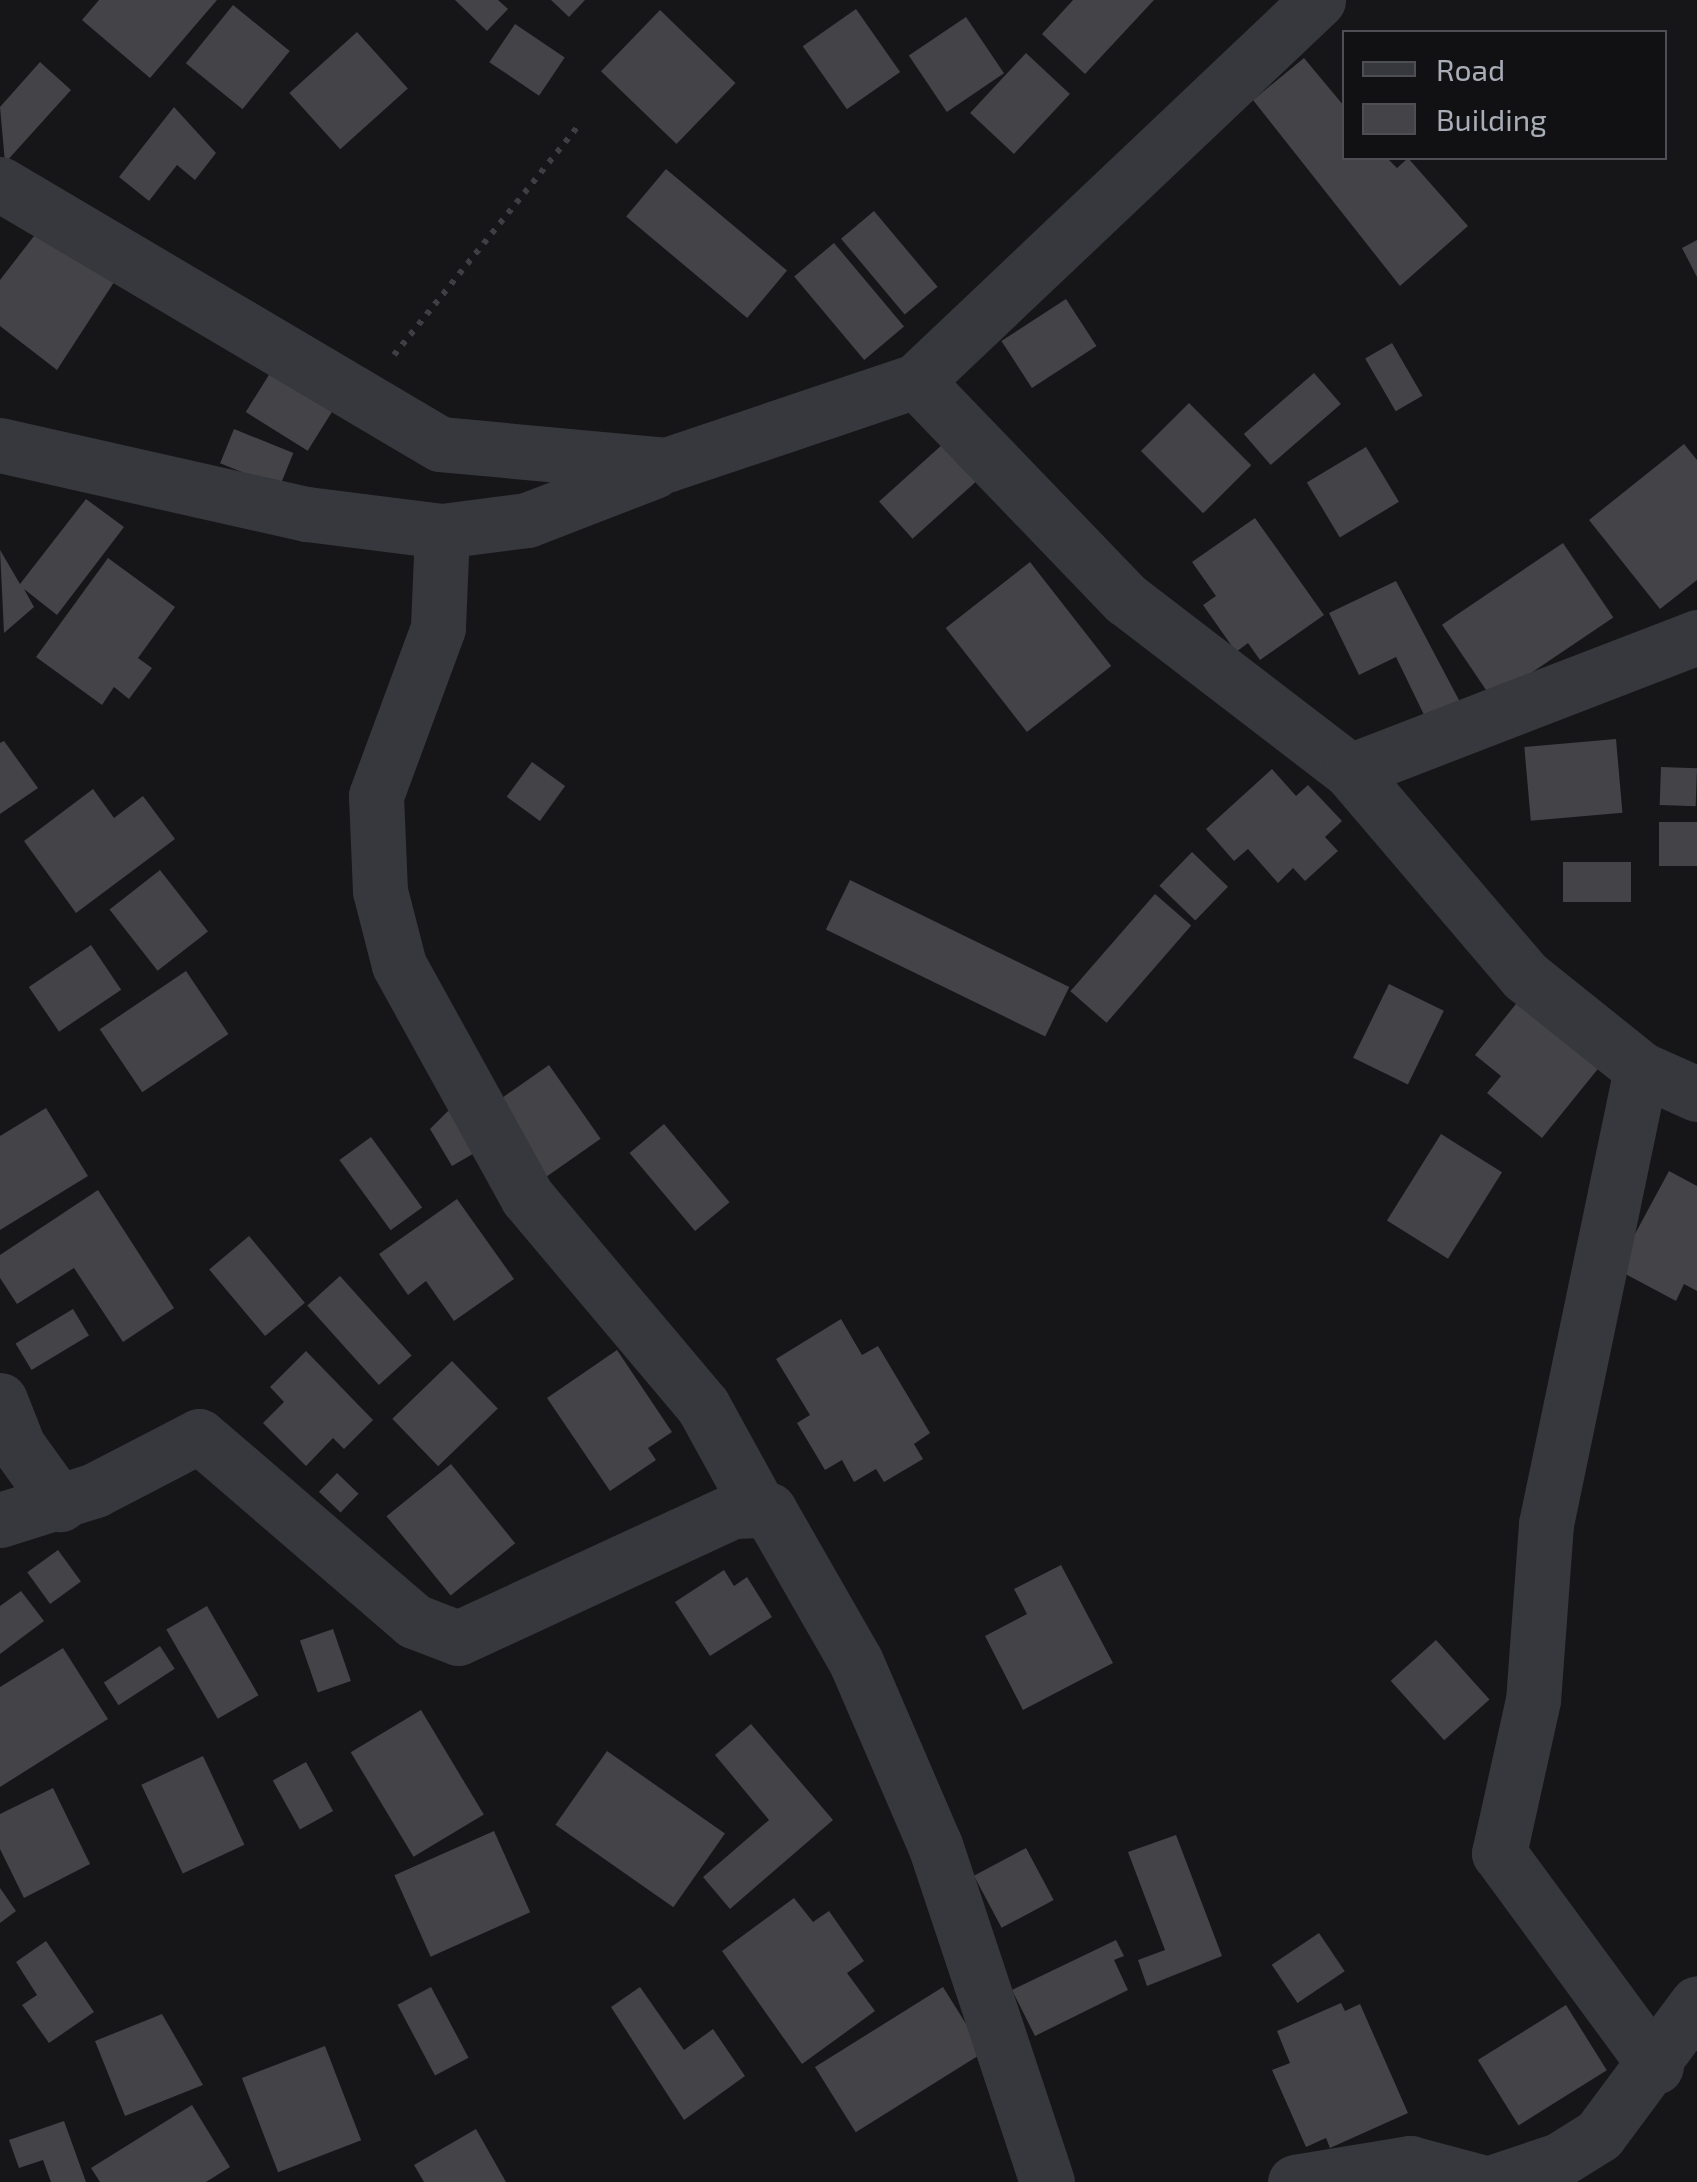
<!DOCTYPE html>
<html>
<head>
<meta charset="utf-8">
<style>
  body { margin:0 }
  #map { position:relative; width:1697px; height:2182px; overflow:hidden; background:#161618; font-family:"Exo 2",sans-serif }
  div>[style] { position:absolute }
  .building>* { inset:0; background:#434348; transform-origin:0 0 }
  .path>* { height:6px; margin-top:-3px; transform-origin:0; background:repeating-linear-gradient(90deg,#3d3f44 0 5px,transparent 0 13px) }
  .minor>* { height:55px; margin:-27.5px; padding:0 27.5px; transform-origin:27.5px; border-radius:27.5px; background:#37383d }
  span { translate:-50% -50%; white-space:nowrap; text-align:center; line-height:1.15; -webkit-text-stroke:9px #111113; paint-order:stroke }
  .legend { position:absolute; left:1342px; top:30px; width:325px; height:130px; box-sizing:border-box; background:#111113; border:2px solid #4e4f55; margin:0; padding:12px 18px; list-style:none; font-size:30px; color:#a9adb7 }
  .legend li { display:flex; align-items:center; gap:20px; height:50px }
  .legend b { width:50px; border:2px solid #4e4f55 }
</style>
</head>
<body>
<div id="map">
  <div class="building">
    <i style="clip-path:polygon(99px 0,217px 0,150px 78px,82px 20px)"></i>
    <i style="clip-path:polygon(455px 0,498px 0,508px 9px,487px 31px)"></i>
    <i style="clip-path:polygon(551px 0,585px 0,569px 17px)"></i>
    <i style="clip-path:polygon(1073px 0,1154px 0,1085px 74px,1042px 34px)"></i>
    <i style="left:233px;top:5px;width:73px;height:75px;rotate:39deg"></i>
    <i style="left:856px;top:9px;width:77px;height:65px;rotate:55deg"></i>
    <i style="left:660px;top:10px;width:105px;height:85px;rotate:44deg"></i>
    <i style="left:966px;top:17px;width:68px;height:69px;rotate:56deg"></i>
    <i style="left:515px;top:24px;width:60px;height:46px;rotate:34deg"></i>
    <i style="left:357px;top:32px;width:76px;height:91px;rotate:48deg"></i>
    <i style="left:1026px;top:53px;width:60px;height:82px;rotate:43deg"></i>
    <i style="clip-path:polygon(1304px 58px,1344px 106px,1344px 158px,1387px 158px,1397px 168px,1408px 158px,1468px 226px,1400px 286px,1253px 100px)"></i>
    <i style="clip-path:polygon(40px 62px,71px 90px,5px 163px,0 107px)"></i>
    <i style="clip-path:polygon(174px 107px,216px 153px,195px 180px,177px 165px,149px 201px,119px 177px)"></i>
    <i style="left:666px;top:169px;width:158px;height:62px;rotate:40deg"></i>
    <i style="left:874px;top:211px;width:99px;height:43px;rotate:50deg"></i>
    <i style="clip-path:polygon(48px 218px,120px 273px,57px 370px,0 326px,0 280px)"></i>
    <i style="clip-path:polygon(1697px 240px,1697px 277px,1682px 248px)"></i>
    <i style="left:834px;top:243px;width:109px;height:52px;rotate:50deg"></i>
    <i style="left:1066px;top:299px;width:56px;height:77px;rotate:57deg"></i>
    <i style="left:1392px;top:343px;width:61px;height:31px;rotate:60deg"></i>
    <i style="left:277px;top:362px;width:73px;height:59px;rotate:32deg"></i>
    <i style="left:1314px;top:373px;width:41px;height:93px;rotate:49deg"></i>
    <i style="left:1189px;top:403px;width:88px;height:68px;rotate:45deg"></i>
    <i style="left:234px;top:429px;width:64px;height:37px;rotate:22deg"></i>
    <i style="left:943px;top:444px;width:50px;height:86px;rotate:48deg"></i>
    <i style="clip-path:polygon(1684px 444px,1697px 460px,1697px 580px,1660px 609px,1589px 520px)"></i>
    <i style="left:1366px;top:447px;width:64px;height:69px;rotate:59deg"></i>
    <i style="clip-path:polygon(86px 499px,124px 527px,57px 615px,24px 589px,34px 607px,4px 633px,0 550px,20px 584px)"></i>
    <i style="clip-path:polygon(1255px 518px,1324px 615px,1260px 660px,1248px 643px,1236px 652px,1203px 605px,1216px 596px,1192px 562px)"></i>
    <i style="left:1563px;top:543px;width:90px;height:146px;rotate:56deg"></i>
    <i style="clip-path:polygon(108px 558px,175px 607px,138px 658px,152px 668px,129px 699px,114px 687px,102px 705px,36px 657px)"></i>
    <i style="left:1030px;top:562px;width:132px;height:107px;rotate:52deg"></i>
    <i style="clip-path:polygon(1396px 581px,1460px 702px,1426px 719px,1396px 657px,1359px 675px,1329px 613px)"></i>
    <i style="left:1616px;top:739px;width:74px;height:92px;rotate:85deg"></i>
    <i style="clip-path:polygon(4px 741px,38px 788px,0 814px,0 743px)"></i>
    <i style="left:532px;top:762px;width:41px;height:43px;rotate:36deg"></i>
    <i style="left:1661px;top:767px;width:36px;height:38px;rotate:2deg"></i>
    <i style="clip-path:polygon(1272px 769px,1296px 796px,1308px 785px,1342px 821px,1325px 837px,1338px 851px,1305px 881px,1293px 868px,1278px 883px,1248px 849px,1234px 861px,1206px 829px)"></i>
    <i style="clip-path:polygon(93px 789px,114px 818px,143px 796px,175px 839px,76px 913px,24px 841px)"></i>
    <i style="left:1659px;top:822px;width:38px;height:44px"></i>
    <i style="left:1192px;top:852px;width:50px;height:47px;rotate:44deg"></i>
    <i style="left:1631px;top:862px;width:40px;height:68px;rotate:90deg"></i>
    <i style="left:160px;top:870px;width:78px;height:64px;rotate:52deg"></i>
    <i style="left:850px;top:880px;width:244px;height:55px;rotate:26deg"></i>
    <i style="left:1155px;top:894px;width:48px;height:129px;rotate:41deg"></i>
    <i style="left:91px;top:945px;width:54px;height:75px;rotate:56deg"></i>
    <i style="left:186px;top:971px;width:76px;height:104px;rotate:56deg"></i>
    <i style="left:1389px;top:984px;width:61px;height:82px;rotate:26deg"></i>
    <i style="clip-path:polygon(1532px 984px,1614px 1049px,1542px 1138px,1487px 1093px,1501px 1076px,1475px 1055px)"></i>
    <i style="left:549px;top:1065px;width:90px;height:78px;rotate:55deg"></i>
    <i style="clip-path:polygon(46px 1108px,88px 1176px,0 1230px,0 1136px)"></i>
    <i style="clip-path:polygon(450px 1109px,483px 1148px,452px 1166px,430px 1129px)"></i>
    <i style="left:664px;top:1124px;width:102px;height:45px;rotate:50deg"></i>
    <i style="left:1441px;top:1134px;width:72px;height:102px;rotate:32deg"></i>
    <i style="left:371px;top:1137px;width:87px;height:39px;rotate:54deg"></i>
    <i style="clip-path:polygon(1669px 1171px,1697px 1186px,1697px 1291px,1684px 1284px,1676px 1301px,1616px 1269px)"></i>
    <i style="clip-path:polygon(98px 1190px,174px 1308px,123px 1342px,74px 1268px,17px 1304px,0 1278px,0 1255px)"></i>
    <i style="clip-path:polygon(457px 1199px,514px 1279px,454px 1321px,426px 1281px,408px 1295px,379px 1254px)"></i>
    <i style="left:249px;top:1236px;width:87px;height:52px;rotate:50deg"></i>
    <i style="left:340px;top:1276px;width:107px;height:44px;rotate:48deg"></i>
    <i style="left:73px;top:1309px;width:31px;height:67px;rotate:59deg"></i>
    <i style="clip-path:polygon(841px 1319px,862px 1355px,878px 1346px,930px 1433px,914px 1444px,923px 1459px,884px 1482px,876px 1469px,854px 1482px,842px 1460px,825px 1470px,797px 1423px,810px 1415px,776px 1359px)"></i>
    <i style="clip-path:polygon(617px 1350px,672px 1432px,648px 1448px,656px 1460px,610px 1491px,547px 1398px)"></i>
    <i style="clip-path:polygon(306px 1351px,373px 1420px,344px 1449px,333px 1438px,306px 1466px,263px 1423px,284px 1402px,270px 1387px)"></i>
    <i style="left:452px;top:1361px;width:66px;height:83px;rotate:46deg"></i>
    <i style="left:451px;top:1464px;width:102px;height:83px;rotate:51deg"></i>
    <i style="left:337px;top:1473px;width:30px;height:26px;rotate:44deg"></i>
    <i style="left:58px;top:1550px;width:39px;height:38px;rotate:54deg"></i>
    <i style="clip-path:polygon(1061px 1565px,1113px 1663px,1023px 1710px,985px 1636px,1027px 1614px,1014px 1589px)"></i>
    <i style="clip-path:polygon(724px 1570px,734px 1586px,747px 1577px,772px 1617px,710px 1656px,675px 1602px)"></i>
    <i style="clip-path:polygon(21px 1591px,44px 1621px,0 1654px,0 1606px)"></i>
    <i style="left:207px;top:1606px;width:103px;height:47px;rotate:60deg"></i>
    <i style="left:333px;top:1629px;width:55px;height:35px;rotate:71deg"></i>
    <i style="left:1436px;top:1640px;width:80px;height:61px;rotate:48deg"></i>
    <i style="left:160px;top:1646px;width:27px;height:67px;rotate:57deg"></i>
    <i style="clip-path:polygon(63px 1648px,108px 1719px,0 1787px,0 1687px)"></i>
    <i style="left:421px;top:1710px;width:122px;height:82px;rotate:59deg"></i>
    <i style="clip-path:polygon(751px 1724px,833px 1820px,730px 1909px,703px 1877px,769px 1820px,715px 1755px)"></i>
    <i style="left:607px;top:1751px;width:144px;height:90px;rotate:35deg"></i>
    <i style="left:203px;top:1756px;width:98px;height:68px;rotate:65deg"></i>
    <i style="left:306px;top:1762px;width:56px;height:38px;rotate:61deg"></i>
    <i style="clip-path:polygon(53px 1788px,90px 1864px,24px 1898px,0 1849px,0 1814px)"></i>
    <i style="left:494px;top:1831px;width:89px;height:109px;rotate:66deg"></i>
    <i style="clip-path:polygon(1176px 1835px,1222px 1956px,1147px 1986px,1138px 1960px,1165px 1950px,1128px 1852px)"></i>
    <i style="left:1026px;top:1848px;width:59px;height:59px;rotate:62deg"></i>
    <i style="clip-path:polygon(0 1888px,16px 1911px,0 1923px)"></i>
    <i style="clip-path:polygon(794px 1898px,813px 1922px,829px 1911px,864px 1961px,847px 1973px,875px 2011px,802px 2064px,722px 1951px)"></i>
    <i style="left:1319px;top:1933px;width:46px;height:57px;rotate:56deg"></i>
    <i style="clip-path:polygon(1116px 1940px,1124px 1956px,1114px 1960px,1128px 1990px,1035px 2036px,1012px 1990px)"></i>
    <i style="clip-path:polygon(46px 1941px,94px 2012px,49px 2043px,22px 2005px,37px 1995px,16px 1962px)"></i>
    <i style="left:431px;top:1987px;width:80px;height:38px;rotate:62deg"></i>
    <i style="clip-path:polygon(640px 1987px,684px 2050px,713px 2029px,745px 2076px,684px 2120px,611px 2007px)"></i>
    <i style="left:943px;top:1987px;width:77px;height:151px;rotate:58deg"></i>
    <i style="clip-path:polygon(1341px 2003px,1345px 2011px,1360px 2004px,1408px 2113px,1330px 2148px,1326px 2138px,1306px 2147px,1272px 2070px,1290px 2063px,1277px 2031px)"></i>
    <i style="left:1566px;top:2005px;width:77px;height:104px;rotate:58deg"></i>
    <i style="clip-path:polygon(162px 2014px,203px 2085px,125px 2116px,95px 2041px)"></i>
    <i style="left:325px;top:2046px;width:101px;height:89px;rotate:69deg"></i>
    <i style="clip-path:polygon(192px 2105px,230px 2167px,206px 2182px,100px 2182px,91px 2168px)"></i>
    <i style="clip-path:polygon(64px 2121px,86px 2182px,51px 2182px,43px 2160px,19px 2168px,9px 2140px)"></i>
    <i style="clip-path:polygon(476px 2129px,506px 2182px,424px 2182px,414px 2165px)"></i>
  </div>
  <div class="path">
    <i style="left:394px;top:355px;width:297px;rotate:-51.2deg"></i>
  </div>
  <div class="minor">
    <i style="left:0;top:184px;width:511px;rotate:30.58deg"></i>
    <i style="left:440px;top:444px;width:227px;rotate:5.3deg"></i>
    <i style="left:666px;top:465px;width:264px;rotate:-18.6deg"></i>
    <i style="left:916px;top:381px;width:554px;rotate:-43.46deg"></i>
    <i style="left:916px;top:381px;width:303px;rotate:46.1deg"></i>
    <i style="left:1126px;top:599px;width:282px;rotate:37.5deg"></i>
    <i style="left:1350px;top:771px;width:270px;rotate:49.5deg"></i>
    <i style="left:1525px;top:976px;width:149px;rotate:38.7deg"></i>
    <i style="left:1641px;top:1069px;width:61px;rotate:24.1deg"></i>
    <i style="left:0;top:445px;width:315px;rotate:12.7deg"></i>
    <i style="left:307px;top:514px;width:136px;rotate:7.2deg"></i>
    <i style="left:442px;top:531px;width:86px;rotate:-7.4deg"></i>
    <i style="left:527px;top:520px;width:136px;rotate:-21.1deg"></i>
    <i style="left:442px;top:531px;width:97px;rotate:92.4deg"></i>
    <i style="left:438px;top:628px;width:179px;rotate:110.3deg"></i>
    <i style="left:376px;top:796px;width:95px;rotate:87.6deg"></i>
    <i style="left:380px;top:891px;width:76px;rotate:75.6deg"></i>
    <i style="left:399px;top:965px;width:265px;rotate:61.1deg"></i>
    <i style="left:527px;top:1197px;width:273px;rotate:49.9deg"></i>
    <i style="left:703px;top:1406px;width:114px;rotate:61.2deg"></i>
    <i style="left:1350px;top:771px;width:372px;rotate:-21.1deg"></i>
    <i style="left:1641px;top:1069px;width:465px;rotate:101.8deg"></i>
    <i style="left:1546px;top:1524px;width:176px;rotate:94.2deg"></i>
    <i style="left:1533px;top:1700px;width:157px;rotate:102.5deg"></i>
    <i style="left:1499px;top:1853px;width:265px;rotate:53.7deg"></i>
    <i style="left:0;top:1400px;width:49px;rotate:68.6deg"></i>
    <i style="left:18px;top:1446px;width:72px;rotate:54.1deg"></i>
    <i style="left:0;top:1520px;width:100px;rotate:-17.5deg"></i>
    <i style="left:95px;top:1490px;width:117px;rotate:-27.4deg"></i>
    <i style="left:199px;top:1436px;width:284px;rotate:40.7deg"></i>
    <i style="left:414px;top:1621px;width:47px;rotate:21.1deg"></i>
    <i style="left:458px;top:1638px;width:303px;rotate:-24.8deg"></i>
    <i style="left:733px;top:1511px;width:36px;rotate:-2deg"></i>
    <i style="left:769px;top:1510px;width:175px;rotate:60.2deg"></i>
    <i style="left:856px;top:1662px;width:199px;rotate:66.7deg"></i>
    <i style="left:935px;top:1845px;width:355px;rotate:71.6deg"></i>
    <i style="left:1295px;top:2182px;width:117px;rotate:-9.4deg"></i>
    <i style="left:1410px;top:2163px;width:73px;rotate:15deg"></i>
    <i style="left:1493px;top:2182px;width:70px;rotate:-18.4deg"></i>
    <i style="left:1559px;top:2160px;width:47px;rotate:-32deg"></i>
    <i style="left:1599px;top:2135px;width:164px;rotate:-53.4deg"></i>
  </div>
  <ul class="legend">
  <li><b style="height:12px;background:#37383d"></b>Road</li>
  <li><b style="height:28px;background:#434348"></b>Building</li>
  </ul>
</div>
</body>
</html>
